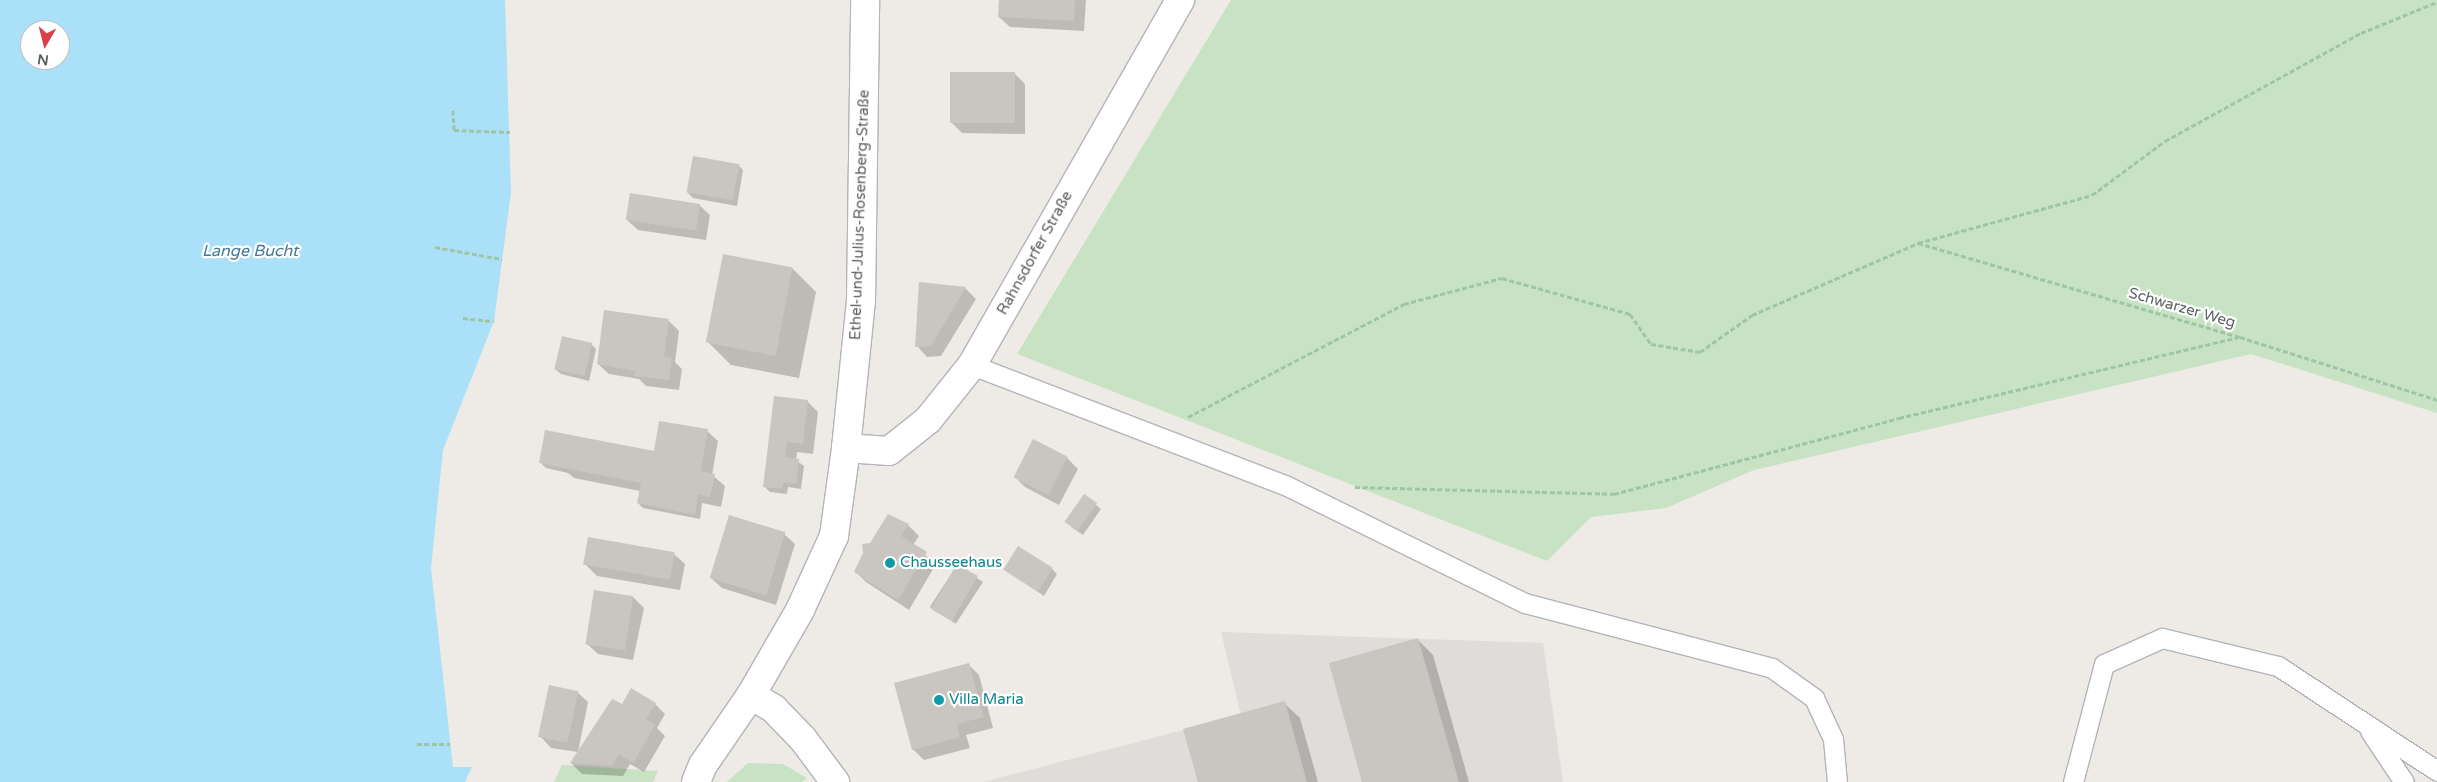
<!DOCTYPE html>
<html>
<head>
<meta charset="utf-8">
<style>
  body { margin:0 }
  #map { position:relative; width:2437px; height:782px; overflow:hidden; background:#eeeae5; font-family:"Varela Round",sans-serif }
  div>[style] { position:absolute }
  .industrial>* { inset:0; background:#dfdcd9 }
  .green>* { inset:0; background:#c8e3c3 }
  .water>* { inset:0; background:#aae1f8 }
  .shadow>* { inset:0; background:#0003; transform-origin:0 0 }
  .building>* { inset:0; background:#c9c5c1; transform-origin:0 0 }
  .path>* { height:3px; margin-top:-1.5px; transform-origin:0; background:repeating-linear-gradient(90deg,#9ec6a3 0 5px,transparent 0 7.5px) }
  .roads { filter:drop-shadow(1px 0 #b2b5b8) drop-shadow(-1px 0 #b2b5b8) drop-shadow(0 1px #b2b5b8) drop-shadow(0 -1px #b2b5b8) }
  .service>* { height:19px; margin:-9.5px; padding:0 9.5px; transform-origin:9.5px; border-radius:9.5px; background:#fff }
  .minor>* { height:28px; margin:-14px; padding:0 14px; transform-origin:14px; border-radius:14px; background:#fff }
  .tertiary>* { height:28px; margin:-14px; padding:0 14px; transform-origin:14px; border-radius:14px; background:#fff }
  .secondary>* { height:28px; margin:-14px; padding:0 14px; transform-origin:14px; border-radius:14px; background:#fff }
  .dots>* { width:14px; height:14px; translate:-50% -50%; box-sizing:border-box; border:2px solid #fff; border-radius:50% }
  span { translate:-50% -50%; white-space:nowrap; text-align:center; line-height:1.15; -webkit-text-stroke:4.5px #fff; paint-order:stroke }
  .street-label { font-size:15px; color:#5c6164 }
  .culture-label { font-size:15px; color:#0d838f }
  .left { translate:0 -50%; text-align:left }
  .water-label { font-size:16px; color:#437897; font-style:italic }
  .north { position:absolute; left:20px; top:20px; width:50px; height:50px; box-sizing:border-box; background:#fff; border:1px solid #bec0c1; border-radius:50%; rotate:188deg; font-size:14px; font-weight:700; line-height:20px; text-align:center; color:#5c6164 }
  .north::after { content:''; display:block; margin:auto; width:18px; height:22px; background:#da3e49; clip-path:polygon(50% 0,100% 100%,50% 72%,0 100%) }
</style>
</head>
<body>
<div id="map">
  <div class="industrial">
    <i style="clip-path:polygon(1221px 632px,1543px 643px,1563px 782px,983px 782px,1241px 715px)"></i>
  </div>
  <div class="green">
    <i style="clip-path:polygon(1231px 0,2437px 0,2437px 413px,2251px 354px,1754px 470px,1666px 508px,1591px 517px,1547px 561px,1017px 354px)"></i>
    <i style="clip-path:polygon(748px 763px,783px 764px,807px 778px,802px 782px,727px 782px)"></i>
    <i style="clip-path:polygon(562px 765px,658px 771px,653px 782px,554px 782px)"></i>
  </div>
  <div class="water">
    <i style="clip-path:polygon(evenodd,0 0,505px 0,511px 193px,494px 321px,443px 450px,431px 568px,453px 767px,472px 767px,465px 782px,0 782px,0 0,30px 30px,60px 30px,60px 60px,30px 60px,30px 30px)"></i>
  </div>
  <div class="shadow">
    <i style="clip-path:polygon(1000px 0,1086px 0,1084px 31px,1010px 27px,999px 17px)"></i>
    <i style="clip-path:polygon(1015px 74px,1025px 84px,1025px 134px,962px 133px,952px 123px)"></i>
    <i style="clip-path:polygon(738px 165px,743px 170px,737px 206px,693px 198px,688px 193px)"></i>
    <i style="clip-path:polygon(699px 205px,710px 215px,706px 240px,638px 230px,627px 220px)"></i>
    <i style="clip-path:polygon(724px 255px,793px 269px,816px 292px,799px 378px,731px 365px,707px 341px)"></i>
    <i style="clip-path:polygon(920px 284px,965px 288px,976px 299px,941px 356px,927px 357px,917px 346px)"></i>
    <i style="clip-path:polygon(668px 320px,679px 331px,675px 362px,682px 369px,679px 390px,646px 386px,639px 379px,609px 374px,598px 364px)"></i>
    <i style="clip-path:polygon(591px 344px,596px 349px,589px 381px,561px 374px,555px 369px)"></i>
    <i style="clip-path:polygon(807px 401px,818px 412px,813px 454px,797px 452px,796px 460px,804px 466px,801px 489px,788px 487px,787px 494px,770px 492px,765px 487px)"></i>
    <i style="clip-path:polygon(707px 431px,718px 441px,712px 475px,725px 486px,721px 507px,702px 503px,700px 519px,643px 508px,638px 503px,640px 491px,574px 478px,568px 473px,546px 468px,541px 463px,655px 453px)"></i>
    <i style="clip-path:polygon(1033px 441px,1067px 458px,1078px 469px,1059px 505px,1025px 487px,1015px 477px)"></i>
    <i style="clip-path:polygon(1084px 495px,1101px 509px,1083px 535px,1071px 527px)"></i>
    <i style="clip-path:polygon(908px 525px,919px 536px,913px 545px,936px 564px,909px 610px,866px 582px,856px 572px,871px 544px)"></i>
    <i style="clip-path:polygon(784px 534px,795px 544px,776px 605px,722px 588px,711px 578px)"></i>
    <i style="clip-path:polygon(674px 554px,685px 564px,680px 590px,597px 576px,586px 565px)"></i>
    <i style="left:957px;top:565px;width:31px;height:50px;rotate:33deg"></i>
    <i style="clip-path:polygon(1052px 569px,1057px 574px,1044px 596px,1005px 570px)"></i>
    <i style="clip-path:polygon(595px 592px,634px 598px,644px 608px,633px 660px,598px 654px,587px 644px)"></i>
    <i style="clip-path:polygon(1418px 640px,1433px 655px,1469px 782px,1364px 782px)"></i>
    <i style="clip-path:polygon(969px 665px,979px 675px,993px 728px,966px 735px,970px 748px,924px 760px,913px 749px)"></i>
    <i style="clip-path:polygon(577px 692px,588px 702px,578px 752px,551px 748px,541px 737px)"></i>
    <i style="clip-path:polygon(612px 701px,622px 706px,655px 704px,665px 714px,657px 728px,665px 736px,644px 772px,630px 764px,623px 776px,582px 774px,571px 763px)"></i>
    <i style="clip-path:polygon(1284px 703px,1300px 718px,1318px 782px,1199px 782px)"></i>
  </div>
  <div class="building">
    <i style="clip-path:polygon(999px 0,1075px 0,1074px 21px,998px 17px)"></i>
    <i style="left:950px;top:72px;width:65px;height:51px"></i>
    <i style="left:693px;top:156px;width:47px;height:37px;rotate:10deg"></i>
    <i style="left:630px;top:193px;width:71px;height:27px;rotate:9deg"></i>
    <i style="left:723px;top:254px;width:71px;height:90px;rotate:11deg"></i>
    <i style="clip-path:polygon(919px 282px,966px 287px,931px 346px,915px 347px)"></i>
    <i style="clip-path:polygon(604px 310px,669px 319px,664px 356px,672px 358px,669px 380px,634px 376px,635px 371px,597px 364px)"></i>
    <i style="left:562px;top:336px;width:31px;height:34px;rotate:13deg"></i>
    <i style="clip-path:polygon(774px 396px,808px 400px,803px 444px,787px 442px,785px 457px,799px 459px,796px 484px,783px 483px,782px 489px,763px 487px)"></i>
    <i style="clip-path:polygon(659px 421px,708px 429px,701px 471px,715px 474px,710px 497px,698px 494px,695px 515px,637px 503px,641px 483px,539px 463px,545px 430px,654px 451px)"></i>
    <i style="left:1033px;top:439px;width:39px;height:43px;rotate:27deg"></i>
    <i style="left:1084px;top:494px;width:16px;height:34px;rotate:35deg"></i>
    <i style="clip-path:polygon(888px 514px,909px 524px,901px 536px,927px 552px,898px 600px,854px 572px,863px 553px,862px 544px,870px 543px)"></i>
    <i style="left:729px;top:515px;width:59px;height:66px;rotate:17deg"></i>
    <i style="left:588px;top:537px;width:88px;height:28px;rotate:10deg"></i>
    <i style="left:1018px;top:546px;width:41px;height:28px;rotate:32deg"></i>
    <i style="left:957px;top:564px;width:24px;height:52px;rotate:30deg"></i>
    <i style="left:594px;top:590px;width:40px;height:55px;rotate:9deg"></i>
    <i style="clip-path:polygon(1418px 638px,1459px 782px,1362px 782px,1329px 663px)"></i>
    <i style="clip-path:polygon(969px 663px,984px 717px,957px 724px,960px 737px,912px 750px,894px 683px)"></i>
    <i style="left:549px;top:685px;width:30px;height:53px;rotate:12deg"></i>
    <i style="clip-path:polygon(631px 688px,656px 703px,646px 719px,655px 725px,633px 763px,619px 754px,612px 766px,570px 763px,612px 699px,622px 704px)"></i>
    <i style="clip-path:polygon(1285px 701px,1307px 782px,1198px 782px,1183px 729px)"></i>
  </div>
  <div class="path">
    <i style="left:453px;top:110px;width:20px;rotate:87deg"></i>
    <i style="left:454px;top:130px;width:56px;rotate:2deg"></i>
    <i style="left:1918px;top:243px;width:335px;rotate:16.3deg"></i>
    <i style="left:2240px;top:337px;width:207px;rotate:17.7deg"></i>
    <i style="left:435px;top:247px;width:68px;rotate:10.2deg"></i>
    <i style="left:463px;top:318px;width:31px;rotate:6deg"></i>
    <i style="left:1188px;top:417px;width:244px;rotate:-27.6deg"></i>
    <i style="left:1404px;top:304px;width:101px;rotate:-14.9deg"></i>
    <i style="left:1502px;top:278px;width:133px;rotate:15.7deg"></i>
    <i style="left:1630px;top:314px;width:37px;rotate:55deg"></i>
    <i style="left:1651px;top:344px;width:50px;rotate:9.3deg"></i>
    <i style="left:1700px;top:352px;width:64px;rotate:-35.4deg"></i>
    <i style="left:1752px;top:315px;width:181px;rotate:-23.4deg"></i>
    <i style="left:1918px;top:243px;width:180px;rotate:-15.4deg"></i>
    <i style="left:2092px;top:195px;width:91px;rotate:-36.5deg"></i>
    <i style="left:2165px;top:141px;width:224px;rotate:-28.9deg"></i>
    <i style="left:2361px;top:33px;width:82px;rotate:-22.2deg"></i>
    <i style="left:1355px;top:487px;width:259px;rotate:1.5deg"></i>
    <i style="left:1614px;top:494px;width:295px;rotate:-14.9deg"></i>
    <i style="left:1899px;top:418px;width:350px;rotate:-13.4deg"></i>
    <i style="left:417px;top:744px;width:33px"></i>
  </div>
  <div class="roads">
    <div class="service">
      <i style="left:972px;top:365px;width:337px;rotate:21deg"></i>
      <i style="left:1287px;top:486px;width:265px;rotate:26.2deg"></i>
      <i style="left:1525px;top:603px;width:255px;rotate:14.7deg"></i>
      <i style="left:1772px;top:668px;width:52px;rotate:35.5deg"></i>
      <i style="left:1814px;top:698px;width:45px;rotate:65.1deg"></i>
      <i style="left:1833px;top:739px;width:43px;rotate:84.7deg"></i>
      <i style="left:2370px;top:731px;width:61px;rotate:56.3deg"></i>
      <i style="left:2073px;top:782px;width:122px;rotate:-75.3deg"></i>
      <i style="left:2104px;top:664px;width:64px;rotate:-24.1deg"></i>
      <i style="left:2162px;top:638px;width:119px;rotate:13.6deg"></i>
      <i style="left:2278px;top:666px;width:191px;rotate:33.4deg"></i>
    </div>
    <div class="minor">
      <i style="left:846px;top:448px;width:43px;rotate:4deg"></i>
      <i style="left:889px;top:451px;width:50px;rotate:-38.5deg"></i>
      <i style="left:928px;top:420px;width:70px;rotate:-51.3deg"></i>
      <i style="left:972px;top:365px;width:420px;rotate:-60.3deg"></i>
    </div>
    <div class="tertiary">
      <i style="left:751px;top:695px;width:27px;rotate:31deg"></i>
      <i style="left:774px;top:709px;width:42px;rotate:46deg"></i>
      <i style="left:803px;top:739px;width:54px;rotate:53.3deg"></i>
    </div>
    <div class="secondary">
      <i style="left:696px;top:782px;width:18px;rotate:-68deg"></i>
      <i style="left:703px;top:765px;width:85px;rotate:-55.6deg"></i>
      <i style="left:751px;top:695px;width:98px;rotate:-60deg"></i>
      <i style="left:800px;top:610px;width:81px;rotate:-65.3deg"></i>
      <i style="left:834px;top:536px;width:89px;rotate:-82.2deg"></i>
      <i style="left:846px;top:448px;width:148px;rotate:-84.2deg"></i>
      <i style="left:861px;top:301px;width:301px;rotate:-89.2deg"></i>
    </div>
  </div>
  <div class="dots">
    <i style="left:890px;top:563px;background:#0f9aa8"></i>
    <i style="left:939px;top:700px;background:#0f9aa8"></i>
  </div>
  <div class="street-label">
    <span style="left:860px;top:215px;rotate:-88deg">Ethel-und-Julius-Rosenberg-Straße</span>
    <span style="left:1035px;top:253px;rotate:-61deg">Rahnsdorfer Straße</span>
    <span style="left:2182px;top:308px;rotate:16deg">Schwarzer Weg</span>
  </div>
  <div class="culture-label">
    <span class="left" style="left:900px;top:563px">Chausseehaus</span>
    <span class="left" style="left:949px;top:700px">Villa Maria</span>
  </div>
  <div class="water-label">
    <span style="left:250px;top:251px">Lange Bucht</span>
  </div>
  <div class="north">N</div>
</div>
</body>
</html>
